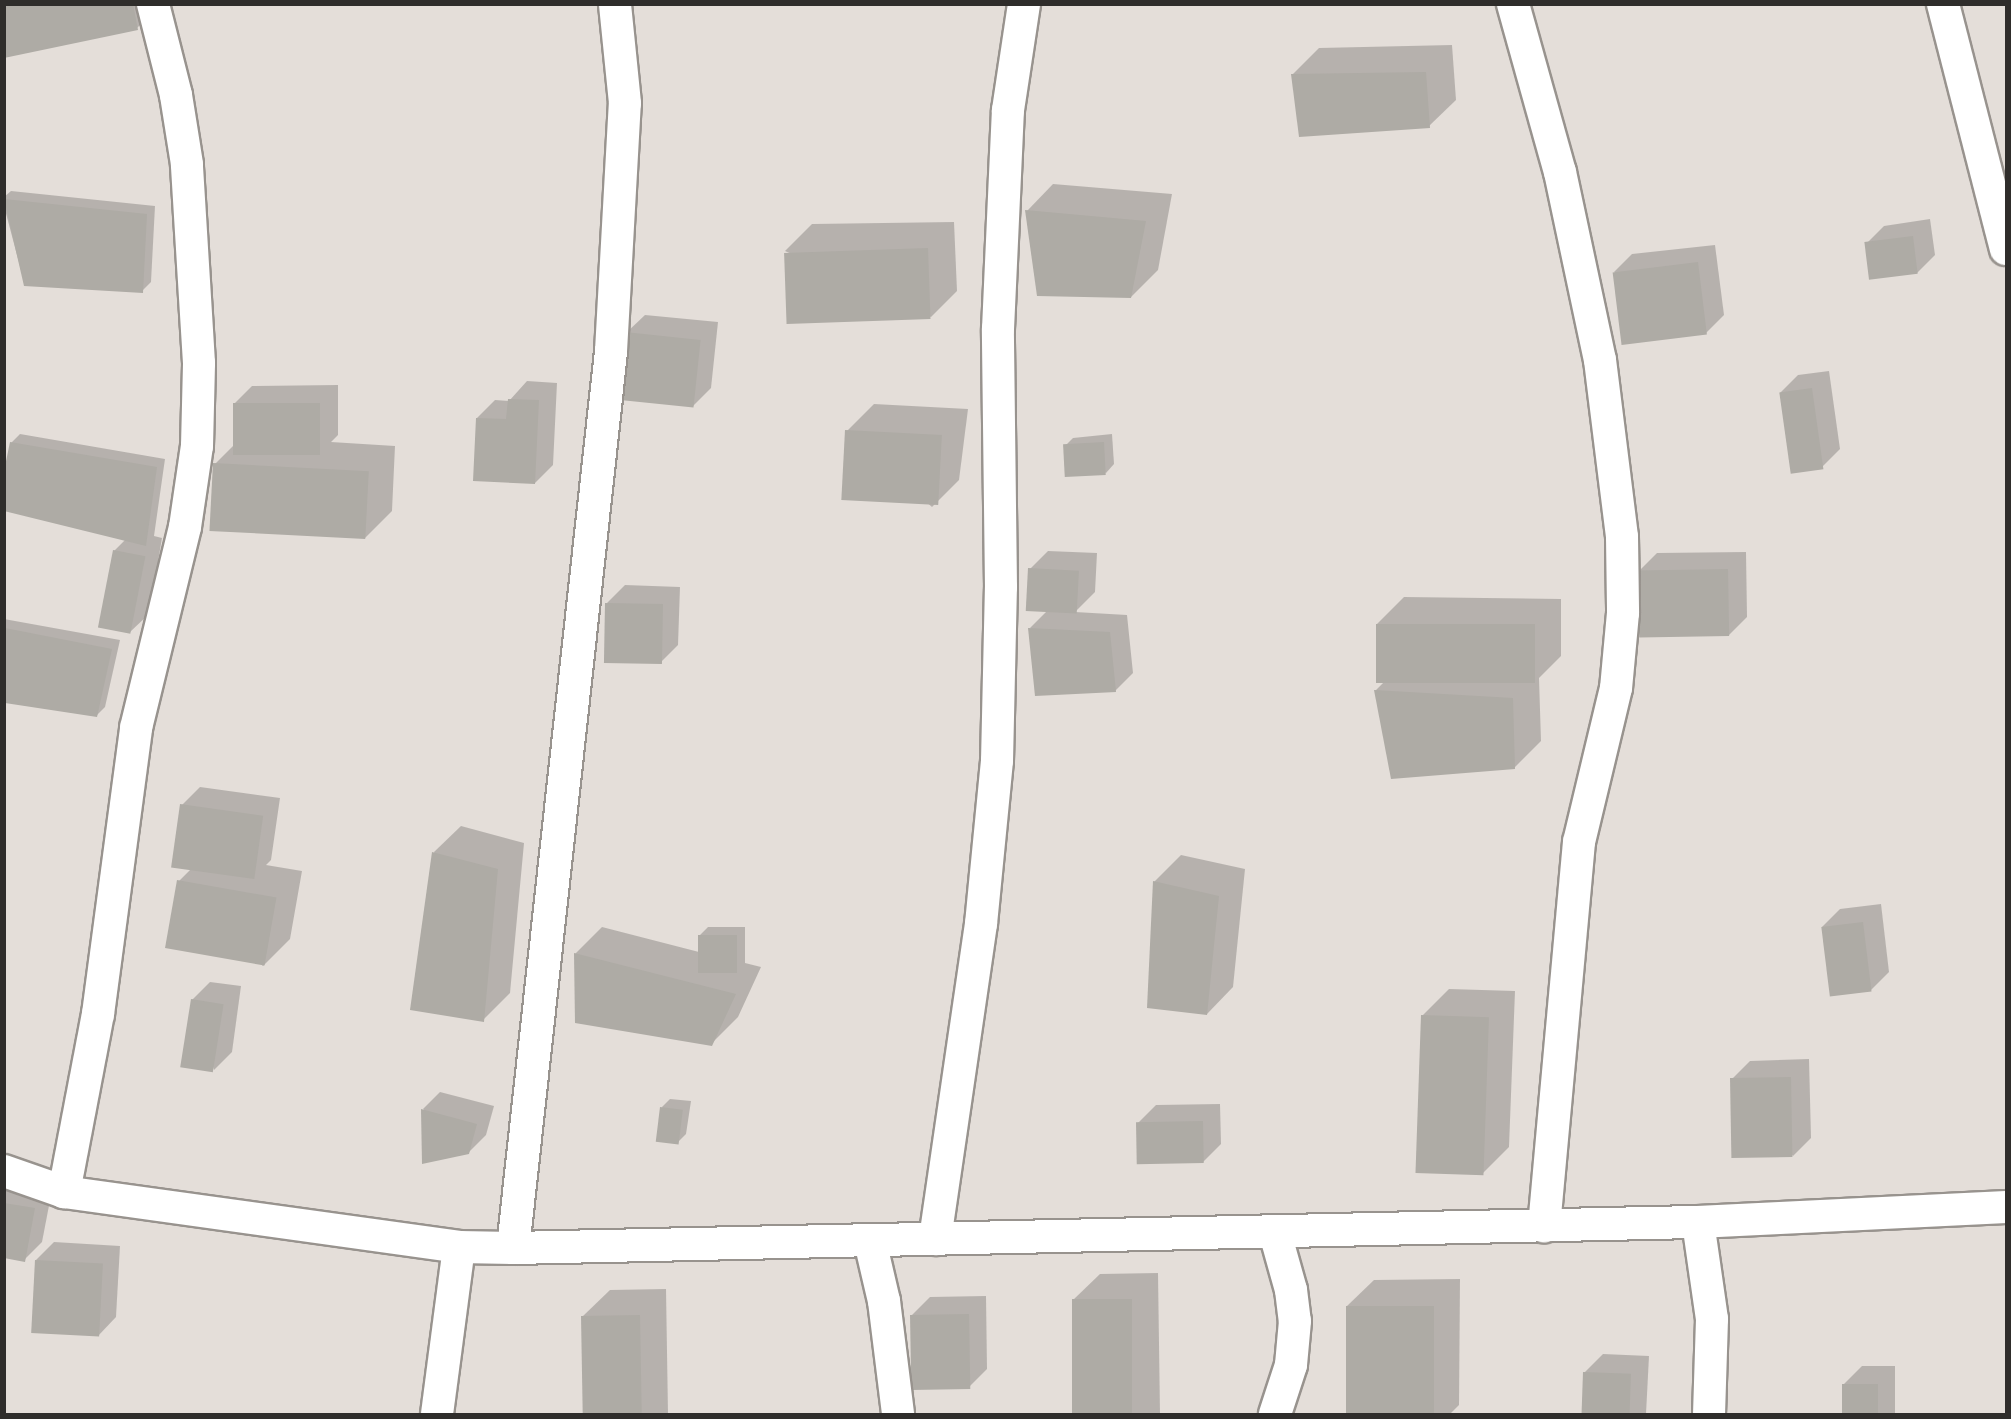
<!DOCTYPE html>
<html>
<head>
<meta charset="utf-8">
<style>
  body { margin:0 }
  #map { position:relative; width:2011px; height:1419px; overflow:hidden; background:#e4ded9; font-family:Roboto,sans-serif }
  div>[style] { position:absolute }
  .shadow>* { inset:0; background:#0003 }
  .building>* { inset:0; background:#aeaba5; transform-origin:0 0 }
  .roads { filter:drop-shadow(2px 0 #98938e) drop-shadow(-2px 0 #98938e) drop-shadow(0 2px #98938e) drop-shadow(0 -2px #98938e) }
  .minor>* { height:32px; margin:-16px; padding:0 16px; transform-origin:16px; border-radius:16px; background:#fff }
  span { translate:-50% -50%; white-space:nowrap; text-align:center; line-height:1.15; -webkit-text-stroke:6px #e4ded9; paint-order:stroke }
  .frame { position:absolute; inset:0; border:6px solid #2f2d2b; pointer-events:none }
</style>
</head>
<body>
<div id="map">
  <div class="shadow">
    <i style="clip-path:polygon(4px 4px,143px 4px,146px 19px,137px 28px)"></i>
    <i style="clip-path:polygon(1452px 45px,1456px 100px,1429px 126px,1292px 75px,1319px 48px)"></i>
    <i style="clip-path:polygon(1053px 184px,1172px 194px,1158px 270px,1131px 297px,1027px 211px)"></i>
    <i style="clip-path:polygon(11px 191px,155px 206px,151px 282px,142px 291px,25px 285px,4px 206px,4px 197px)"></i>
    <i style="clip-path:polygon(1930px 219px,1935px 255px,1917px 273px,1866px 244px,1884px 226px)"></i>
    <i style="clip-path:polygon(954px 222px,957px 291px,931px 317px,785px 251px,812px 224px)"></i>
    <i style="clip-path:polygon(1715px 245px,1724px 315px,1706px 333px,1614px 272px,1632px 254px)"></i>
    <i style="clip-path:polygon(645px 315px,718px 322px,711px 388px,693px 406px,626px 333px)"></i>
    <i style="clip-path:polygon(1829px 371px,1840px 449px,1822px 467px,1780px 393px,1798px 375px)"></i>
    <i style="clip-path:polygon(527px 381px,557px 383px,553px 465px,535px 483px,477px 418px,495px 400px,509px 401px)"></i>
    <i style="clip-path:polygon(338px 385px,338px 435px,331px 442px,395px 446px,392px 511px,365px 538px,215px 464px,234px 445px,234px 404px,252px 386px)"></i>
    <i style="clip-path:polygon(874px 404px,968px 409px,959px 480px,932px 507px,847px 431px)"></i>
    <i style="clip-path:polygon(20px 434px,165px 459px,154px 536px,162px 538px,149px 614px,130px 632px,114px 551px,125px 540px,11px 443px)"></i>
    <i style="clip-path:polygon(1112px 434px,1114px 464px,1106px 473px,1064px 447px,1073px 438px)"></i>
    <i style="clip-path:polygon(1048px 551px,1097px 553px,1095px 592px,1075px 612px,1127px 615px,1133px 673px,1115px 691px,1030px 628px,1048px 610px,1030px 569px)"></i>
    <i style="clip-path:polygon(1746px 552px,1747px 617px,1729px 635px,1639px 571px,1657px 553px)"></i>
    <i style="clip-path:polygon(625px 585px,680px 587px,678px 645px,660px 663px,607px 603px)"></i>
    <i style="clip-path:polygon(1404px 597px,1561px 599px,1561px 656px,1539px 678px,1541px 741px,1514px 768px,1375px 691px,1385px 681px,1377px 624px)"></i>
    <i style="clip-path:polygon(4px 619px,120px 640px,105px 707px,96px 716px,4px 701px)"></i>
    <i style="clip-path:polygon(200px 787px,280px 798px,271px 860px,266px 865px,302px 871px,290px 939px,263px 966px,179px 881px,191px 869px,182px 805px)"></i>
    <i style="clip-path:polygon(461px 826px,524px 843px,510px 993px,483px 1020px,434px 852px)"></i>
    <i style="clip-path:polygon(1181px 855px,1245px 869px,1233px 987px,1207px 1014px,1154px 882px)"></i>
    <i style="clip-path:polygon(1881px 904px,1889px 972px,1871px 990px,1822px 927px,1840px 909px)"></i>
    <i style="clip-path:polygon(602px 927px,699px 952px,699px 936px,708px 927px,745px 927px,745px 963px,761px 967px,738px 1017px,711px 1044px,575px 954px)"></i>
    <i style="clip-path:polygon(210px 982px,241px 986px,232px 1052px,214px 1070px,192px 1000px)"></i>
    <i style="clip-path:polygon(1449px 989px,1515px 991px,1509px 1147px,1482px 1174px,1423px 1015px)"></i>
    <i style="clip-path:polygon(1809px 1059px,1811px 1138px,1793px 1156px,1732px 1079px,1750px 1061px)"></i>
    <i style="clip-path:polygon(440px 1092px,494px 1106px,486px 1135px,468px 1153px,423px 1109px)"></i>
    <i style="clip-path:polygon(670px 1099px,691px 1101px,686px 1134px,677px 1143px,662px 1107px)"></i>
    <i style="clip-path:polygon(1220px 1104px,1221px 1144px,1203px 1162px,1138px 1123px,1156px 1105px)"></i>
    <i style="clip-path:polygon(4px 1182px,52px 1190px,42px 1242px,24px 1260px,4px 1257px)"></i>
    <i style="clip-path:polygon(54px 1242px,120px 1246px,116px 1317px,98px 1336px,36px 1260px)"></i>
    <i style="clip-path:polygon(1158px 1273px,1160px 1414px,1075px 1414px,1073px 1300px,1100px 1274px)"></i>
    <i style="clip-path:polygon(1460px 1279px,1459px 1405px,1450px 1414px,1347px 1414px,1347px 1306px,1374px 1280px)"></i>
    <i style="clip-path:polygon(666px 1289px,668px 1414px,584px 1414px,583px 1316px,610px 1290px)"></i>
    <i style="clip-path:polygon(986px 1296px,987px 1369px,969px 1387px,912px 1315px,930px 1297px)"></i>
    <i style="clip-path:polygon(1603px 1354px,1649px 1356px,1646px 1414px,1583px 1414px,1585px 1372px)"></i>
    <i style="clip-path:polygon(1862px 1366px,1895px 1366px,1895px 1414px,1844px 1414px,1844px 1384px)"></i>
  </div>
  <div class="building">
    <i style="clip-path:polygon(4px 4px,133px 4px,138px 30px,4px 58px)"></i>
    <i style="clip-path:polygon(1426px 72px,1430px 128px,1299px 137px,1291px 74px)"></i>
    <i style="clip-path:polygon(4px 199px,147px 214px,143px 293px,24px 286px)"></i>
    <i style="clip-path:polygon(1025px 210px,1146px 221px,1131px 298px,1037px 296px)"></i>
    <i style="left:1913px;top:236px;width:38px;height:49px;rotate:83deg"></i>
    <i style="left:928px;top:248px;width:71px;height:144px;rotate:88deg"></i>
    <i style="left:1698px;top:262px;width:73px;height:86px;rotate:83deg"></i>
    <i style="left:625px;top:332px;width:76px;height:68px;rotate:6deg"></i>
    <i style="left:1812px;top:388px;width:82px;height:33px;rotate:82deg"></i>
    <i style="clip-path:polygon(508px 399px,539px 400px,535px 484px,473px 481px,476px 418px,506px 419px)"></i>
    <i style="left:233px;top:403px;width:87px;height:52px"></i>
    <i style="left:845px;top:430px;width:97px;height:70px;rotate:3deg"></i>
    <i style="clip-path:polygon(10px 442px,157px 467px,146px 546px,4px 511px,4px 471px)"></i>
    <i style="left:1104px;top:442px;width:33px;height:41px;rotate:87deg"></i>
    <i style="left:213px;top:463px;width:156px;height:68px;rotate:3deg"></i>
    <i style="left:113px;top:550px;width:33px;height:79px;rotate:11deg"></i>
    <i style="left:1028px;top:568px;width:51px;height:43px;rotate:3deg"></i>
    <i style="left:1728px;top:569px;width:67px;height:90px;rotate:89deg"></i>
    <i style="left:605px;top:603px;width:58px;height:60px;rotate:1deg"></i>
    <i style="left:1376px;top:624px;width:159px;height:59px"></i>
    <i style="clip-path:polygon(5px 628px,112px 649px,97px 717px,5px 703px)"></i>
    <i style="clip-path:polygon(1028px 628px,1110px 632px,1116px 692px,1035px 696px)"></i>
    <i style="clip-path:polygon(1374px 690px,1513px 698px,1515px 769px,1391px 779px)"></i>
    <i style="left:180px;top:804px;width:84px;height:64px;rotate:8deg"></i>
    <i style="clip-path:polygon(432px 852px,498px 869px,484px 1022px,410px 1010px)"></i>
    <i style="left:177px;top:880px;width:101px;height:69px;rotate:10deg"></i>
    <i style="clip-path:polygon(1153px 881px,1219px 896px,1207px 1015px,1147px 1008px)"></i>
    <i style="left:1863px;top:922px;width:70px;height:42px;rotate:83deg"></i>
    <i style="left:698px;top:935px;width:39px;height:38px"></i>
    <i style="clip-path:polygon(574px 953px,736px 994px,712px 1046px,575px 1023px)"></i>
    <i style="left:191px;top:999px;width:33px;height:69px;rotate:9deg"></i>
    <i style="left:1421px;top:1015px;width:68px;height:158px;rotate:2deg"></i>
    <i style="left:1791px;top:1077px;width:80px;height:61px;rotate:89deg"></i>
    <i style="left:660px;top:1107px;width:23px;height:35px;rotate:7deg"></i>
    <i style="clip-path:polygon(421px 1109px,477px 1124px,469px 1154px,422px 1164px)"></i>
    <i style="left:1203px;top:1121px;width:42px;height:67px;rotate:89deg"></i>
    <i style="clip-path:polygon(4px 1203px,35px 1208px,25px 1262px,4px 1258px)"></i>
    <i style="left:35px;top:1260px;width:68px;height:73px;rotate:3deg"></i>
    <i style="left:1132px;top:1299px;width:115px;height:60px;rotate:90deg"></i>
    <i style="left:1346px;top:1306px;width:88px;height:108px"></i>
    <i style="left:969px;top:1314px;width:75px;height:59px;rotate:89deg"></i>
    <i style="left:640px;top:1315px;width:99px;height:59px;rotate:89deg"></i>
    <i style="left:1583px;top:1372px;width:48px;height:42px;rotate:2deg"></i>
    <i style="left:1842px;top:1384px;width:36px;height:30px"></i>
  </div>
  <div class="roads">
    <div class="minor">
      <i style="left:1513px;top:4px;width:174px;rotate:74.4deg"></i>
      <i style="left:1560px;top:172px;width:192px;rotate:78deg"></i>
      <i style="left:1600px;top:360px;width:178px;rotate:82.9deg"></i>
      <i style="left:1622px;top:537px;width:76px;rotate:89.2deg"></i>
      <i style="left:1623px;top:613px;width:75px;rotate:95.3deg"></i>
      <i style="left:1616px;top:688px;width:158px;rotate:103.5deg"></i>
      <i style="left:1579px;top:842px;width:386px;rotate:95.2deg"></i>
      <i style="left:1943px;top:4px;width:253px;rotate:75.6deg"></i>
      <i style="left:4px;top:1171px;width:64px;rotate:19.3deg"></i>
      <i style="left:64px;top:1192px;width:399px;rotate:7.9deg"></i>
      <i style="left:459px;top:1247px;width:54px;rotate:1.1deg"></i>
      <i style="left:513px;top:1248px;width:1185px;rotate:-1.26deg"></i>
      <i style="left:1698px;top:1222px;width:308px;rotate:-2.8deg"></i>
      <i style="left:64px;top:1192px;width:181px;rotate:-79.2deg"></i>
      <i style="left:98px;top:1014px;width:289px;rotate:-82.4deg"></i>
      <i style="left:136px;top:728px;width:207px;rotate:-76.3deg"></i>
      <i style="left:185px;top:527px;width:82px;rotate:-81.6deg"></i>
      <i style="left:197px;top:446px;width:83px;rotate:-88.6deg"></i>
      <i style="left:199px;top:363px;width:199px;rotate:-93.5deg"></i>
      <i style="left:187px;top:164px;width:70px;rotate:-99.1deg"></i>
      <i style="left:176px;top:95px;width:94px;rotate:-104.2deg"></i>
      <i style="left:1698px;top:1222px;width:98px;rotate:81.8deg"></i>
      <i style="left:1712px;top:1319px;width:95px;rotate:91.8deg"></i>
      <i style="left:1275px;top:1233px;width:59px;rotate:74.3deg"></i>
      <i style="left:1291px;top:1290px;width:31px;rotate:83deg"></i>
      <i style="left:1295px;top:1321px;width:44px;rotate:95.2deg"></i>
      <i style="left:1291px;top:1365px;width:52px;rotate:108.1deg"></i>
      <i style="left:935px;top:1239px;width:318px;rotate:-81.7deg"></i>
      <i style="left:981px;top:924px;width:164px;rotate:-84.4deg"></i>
      <i style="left:997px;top:761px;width:174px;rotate:-88.7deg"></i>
      <i style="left:1001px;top:587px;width:258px;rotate:-90.7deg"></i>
      <i style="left:998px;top:329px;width:219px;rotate:-87.4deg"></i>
      <i style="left:1008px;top:110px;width:107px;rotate:-81.4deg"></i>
      <i style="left:870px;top:1241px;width:62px;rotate:76.9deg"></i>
      <i style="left:884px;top:1301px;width:114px;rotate:82.9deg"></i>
      <i style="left:513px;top:1248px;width:902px;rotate:-83.76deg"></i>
      <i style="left:611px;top:351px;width:248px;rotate:-86.8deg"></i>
      <i style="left:625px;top:103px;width:100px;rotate:-95.8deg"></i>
      <i style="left:437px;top:1414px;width:168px;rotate:-82.5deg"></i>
    </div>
  </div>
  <div class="frame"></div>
</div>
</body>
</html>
